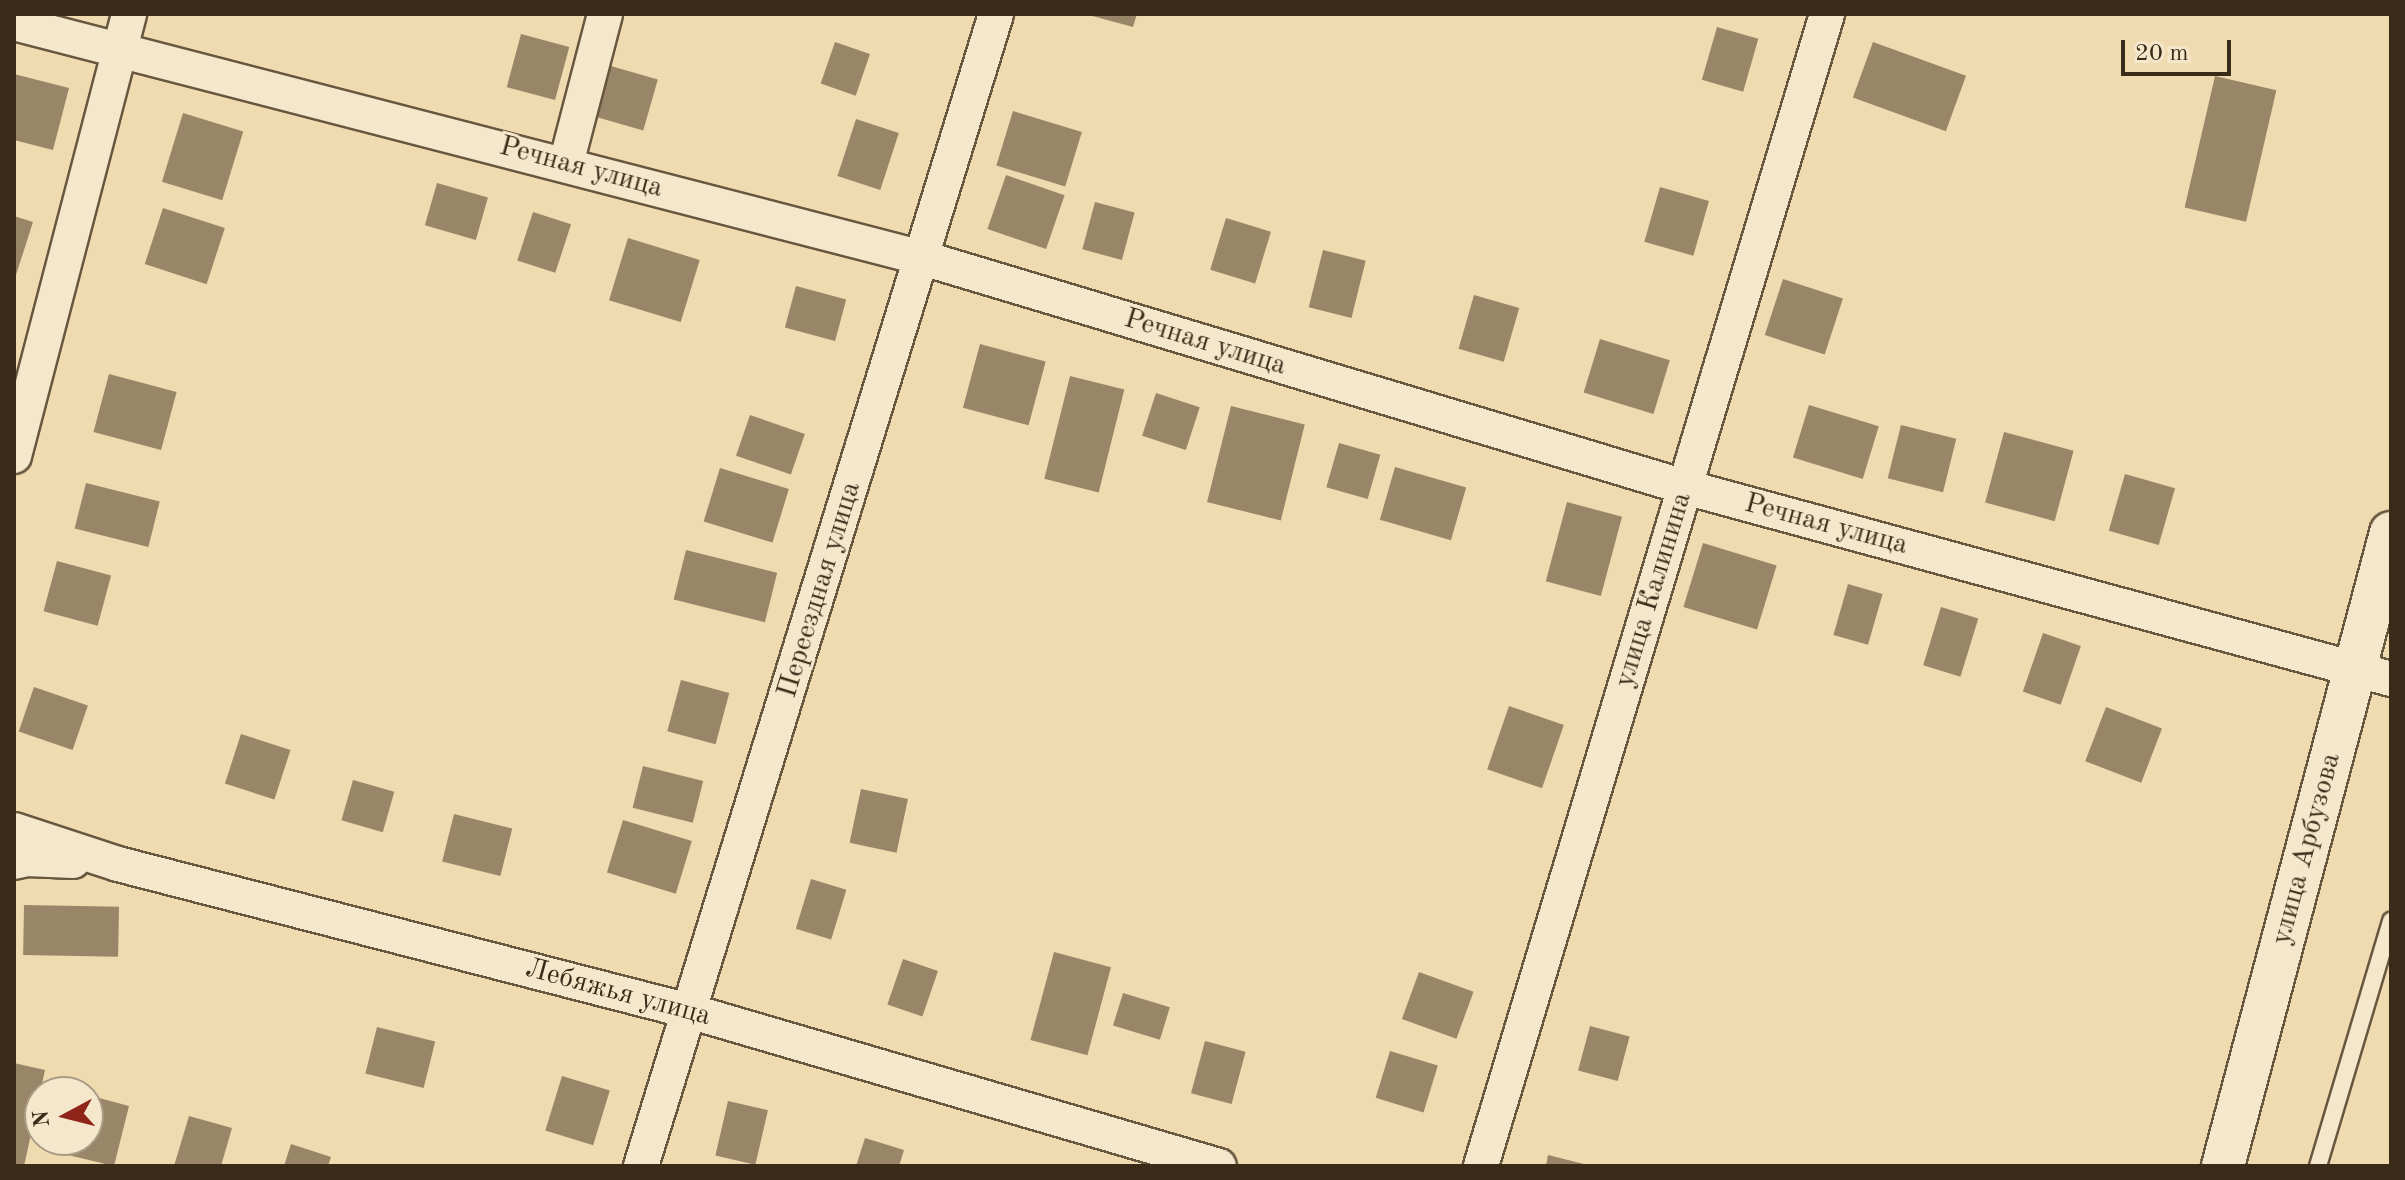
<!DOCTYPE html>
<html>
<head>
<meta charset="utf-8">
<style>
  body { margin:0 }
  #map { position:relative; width:2405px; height:1180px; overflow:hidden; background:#f0dab0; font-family:"Old Standard TT",serif }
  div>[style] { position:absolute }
  .building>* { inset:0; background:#998668; transform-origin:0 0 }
  .roads { filter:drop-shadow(2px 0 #68573f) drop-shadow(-2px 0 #68573f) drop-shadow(0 2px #68573f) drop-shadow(0 -2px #68573f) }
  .service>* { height:16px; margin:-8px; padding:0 8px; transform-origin:8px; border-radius:8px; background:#f5e7cc }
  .minor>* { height:34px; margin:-17px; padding:0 17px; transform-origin:17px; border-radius:17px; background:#f5e7cc }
  .tertiary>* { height:42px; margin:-21px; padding:0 21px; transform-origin:21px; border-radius:21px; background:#f5e7cc }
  span { translate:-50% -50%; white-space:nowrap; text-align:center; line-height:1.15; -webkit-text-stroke:6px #f5e7cc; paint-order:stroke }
  .street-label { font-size:28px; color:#3a2b19 }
  .frame { position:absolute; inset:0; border:16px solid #3a2b19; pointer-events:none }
  .north { position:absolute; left:24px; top:1076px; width:80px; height:80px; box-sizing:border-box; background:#f5e7cc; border:2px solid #aa9c84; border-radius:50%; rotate:263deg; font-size:22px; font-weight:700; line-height:32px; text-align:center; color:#3a2b19 }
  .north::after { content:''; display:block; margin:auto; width:28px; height:36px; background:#8f2418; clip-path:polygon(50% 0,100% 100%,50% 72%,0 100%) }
  .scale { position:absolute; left:2121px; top:40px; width:110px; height:36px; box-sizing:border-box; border:4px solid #3a2b19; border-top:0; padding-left:10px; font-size:24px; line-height:28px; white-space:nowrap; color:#3a2b19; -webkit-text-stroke:6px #f5e7cc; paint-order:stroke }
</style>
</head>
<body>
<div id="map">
  <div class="building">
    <i style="clip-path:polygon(1085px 14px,1137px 14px,1133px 27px)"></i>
    <i style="left:1717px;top:27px;width:43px;height:55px;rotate:16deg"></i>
    <i style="left:521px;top:34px;width:50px;height:55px;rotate:15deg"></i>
    <i style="left:835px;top:42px;width:37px;height:44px;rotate:19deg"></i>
    <i style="left:1873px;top:42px;width:99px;height:59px;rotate:20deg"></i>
    <i style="left:604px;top:64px;width:56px;height:53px;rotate:16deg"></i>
    <i style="clip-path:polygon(14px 74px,69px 88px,53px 150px,14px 140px)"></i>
    <i style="left:2215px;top:76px;width:63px;height:135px;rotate:13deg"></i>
    <i style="left:1013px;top:111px;width:72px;height:57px;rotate:17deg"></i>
    <i style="left:183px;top:113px;width:63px;height:72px;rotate:17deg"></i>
    <i style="left:856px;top:119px;width:45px;height:60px;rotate:18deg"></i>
    <i style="left:1006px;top:175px;width:62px;height:57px;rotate:19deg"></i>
    <i style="left:437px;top:183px;width:53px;height:44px;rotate:16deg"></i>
    <i style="left:1660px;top:187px;width:51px;height:57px;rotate:16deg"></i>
    <i style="left:1095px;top:202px;width:41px;height:49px;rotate:15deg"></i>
    <i style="left:163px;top:208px;width:65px;height:59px;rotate:18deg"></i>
    <i style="left:533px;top:212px;width:40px;height:51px;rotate:18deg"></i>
    <i style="clip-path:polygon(14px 216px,33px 222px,16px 275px,14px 274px)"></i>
    <i style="left:1226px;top:218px;width:47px;height:54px;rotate:17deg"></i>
    <i style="left:628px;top:238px;width:75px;height:65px;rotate:17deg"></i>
    <i style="left:1323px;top:250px;width:44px;height:59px;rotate:14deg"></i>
    <i style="left:1783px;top:279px;width:63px;height:59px;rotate:18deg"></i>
    <i style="left:796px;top:286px;width:52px;height:43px;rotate:15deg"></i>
    <i style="left:1474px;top:295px;width:47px;height:56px;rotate:16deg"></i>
    <i style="left:1600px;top:339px;width:73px;height:56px;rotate:17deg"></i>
    <i style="left:980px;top:344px;width:68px;height:66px;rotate:15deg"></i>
    <i style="left:109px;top:374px;width:70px;height:60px;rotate:15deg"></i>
    <i style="left:1070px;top:376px;width:56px;height:106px;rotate:14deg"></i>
    <i style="left:1156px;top:393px;width:46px;height:45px;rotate:18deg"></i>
    <i style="left:1809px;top:405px;width:73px;height:55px;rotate:17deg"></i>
    <i style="left:1231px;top:406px;width:76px;height:99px;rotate:14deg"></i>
    <i style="left:750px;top:415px;width:58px;height:43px;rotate:19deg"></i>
    <i style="left:1901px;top:425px;width:57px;height:55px;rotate:14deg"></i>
    <i style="left:2004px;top:432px;width:72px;height:73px;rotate:15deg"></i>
    <i style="left:1339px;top:443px;width:43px;height:46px;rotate:16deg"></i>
    <i style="left:1395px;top:467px;width:74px;height:55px;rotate:16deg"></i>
    <i style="left:720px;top:468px;width:72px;height:56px;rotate:17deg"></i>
    <i style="left:2125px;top:474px;width:52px;height:59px;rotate:16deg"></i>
    <i style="left:86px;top:483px;width:76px;height:47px;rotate:14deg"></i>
    <i style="left:1567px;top:502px;width:57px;height:82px;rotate:15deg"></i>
    <i style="left:1703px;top:543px;width:77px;height:67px;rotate:17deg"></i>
    <i style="left:686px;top:550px;width:94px;height:51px;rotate:14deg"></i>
    <i style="left:57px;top:561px;width:56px;height:52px;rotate:15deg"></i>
    <i style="left:1848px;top:584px;width:36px;height:53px;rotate:16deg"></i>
    <i style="left:1941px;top:607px;width:39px;height:61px;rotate:17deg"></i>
    <i style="left:2043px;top:633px;width:40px;height:62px;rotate:19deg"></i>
    <i style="left:681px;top:680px;width:50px;height:53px;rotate:15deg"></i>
    <i style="left:34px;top:687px;width:57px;height:47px;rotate:19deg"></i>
    <i style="left:1509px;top:706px;width:58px;height:67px;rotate:19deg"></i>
    <i style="left:2106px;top:707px;width:60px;height:58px;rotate:21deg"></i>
    <i style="left:241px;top:734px;width:52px;height:52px;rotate:18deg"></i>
    <i style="left:643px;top:766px;width:62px;height:43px;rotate:14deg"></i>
    <i style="left:353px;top:780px;width:43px;height:42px;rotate:16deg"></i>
    <i style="left:861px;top:789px;width:48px;height:55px;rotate:12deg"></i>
    <i style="left:454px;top:814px;width:60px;height:49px;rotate:14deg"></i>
    <i style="left:623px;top:820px;width:72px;height:55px;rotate:17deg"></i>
    <i style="left:811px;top:879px;width:37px;height:52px;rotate:17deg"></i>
    <i style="left:24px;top:905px;width:95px;height:50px;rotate:1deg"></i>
    <i style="left:1054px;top:952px;width:59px;height:91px;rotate:15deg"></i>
    <i style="left:903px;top:959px;width:37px;height:48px;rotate:19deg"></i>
    <i style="left:1419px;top:972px;width:58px;height:50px;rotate:20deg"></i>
    <i style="left:1123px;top:993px;width:49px;height:34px;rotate:17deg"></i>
    <i style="left:1590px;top:1026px;width:41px;height:46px;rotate:15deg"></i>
    <i style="left:377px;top:1027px;width:60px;height:48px;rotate:14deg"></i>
    <i style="left:1205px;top:1041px;width:42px;height:54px;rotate:15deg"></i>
    <i style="left:1390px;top:1051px;width:50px;height:49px;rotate:17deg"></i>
    <i style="clip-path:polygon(14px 1063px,45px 1070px,24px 1166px,14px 1166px)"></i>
    <i style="left:562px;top:1076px;width:50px;height:57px;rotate:17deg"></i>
    <i style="clip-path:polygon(88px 1095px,129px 1106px,114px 1166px,68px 1155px,72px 1140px,88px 1140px)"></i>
    <i style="left:728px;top:1101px;width:41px;height:56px;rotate:13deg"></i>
    <i style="clip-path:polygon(189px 1116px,232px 1128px,221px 1166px,174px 1166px)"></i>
    <i style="clip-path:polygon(865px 1138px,904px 1150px,899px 1166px,856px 1166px)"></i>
    <i style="clip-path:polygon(291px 1144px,331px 1157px,328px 1166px,284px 1166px)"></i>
    <i style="clip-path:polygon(1548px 1155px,1588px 1165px,1588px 1166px,1546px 1166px)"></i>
  </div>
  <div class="roads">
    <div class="service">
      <i style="left:2318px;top:1166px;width:256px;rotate:-73.4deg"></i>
    </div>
    <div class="minor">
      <i style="left:14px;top:23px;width:939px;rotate:14.5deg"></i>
      <i style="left:923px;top:258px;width:796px;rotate:16.73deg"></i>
      <i style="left:1685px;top:487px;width:732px;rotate:15.21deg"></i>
      <i style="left:566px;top:164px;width:155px;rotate:-75.4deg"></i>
      <i style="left:14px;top:456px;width:457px;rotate:-75.4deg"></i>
      <i style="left:14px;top:830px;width:109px;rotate:18.1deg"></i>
      <i style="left:118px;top:864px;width:590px;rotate:14.44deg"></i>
      <i style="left:689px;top:1011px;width:552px;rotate:16.3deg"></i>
      <i style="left:14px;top:862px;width:13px;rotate:-13deg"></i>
      <i style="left:27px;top:859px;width:46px;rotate:2.5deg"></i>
      <i style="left:641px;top:1166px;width:1205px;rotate:-72.87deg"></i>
      <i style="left:1481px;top:1166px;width:1203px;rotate:-73.28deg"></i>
    </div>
    <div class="tertiary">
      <i style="left:2223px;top:1166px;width:655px;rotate:-75.14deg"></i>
    </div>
  </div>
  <div class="street-label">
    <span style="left:581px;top:168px;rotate:15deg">Речная улица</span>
    <span style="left:1205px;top:343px;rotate:17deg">Речная улица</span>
    <span style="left:1826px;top:525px;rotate:15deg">Речная улица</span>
    <span style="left:820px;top:590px;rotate:-73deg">Переездная улица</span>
    <span style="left:1654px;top:590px;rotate:-73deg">улица Калинина</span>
    <span style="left:2307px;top:849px;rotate:-75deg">улица Арбузова</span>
    <span style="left:618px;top:993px;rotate:15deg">Лебяжья улица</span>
  </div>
  <div class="frame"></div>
  <div class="north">N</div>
  <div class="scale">20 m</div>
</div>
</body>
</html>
